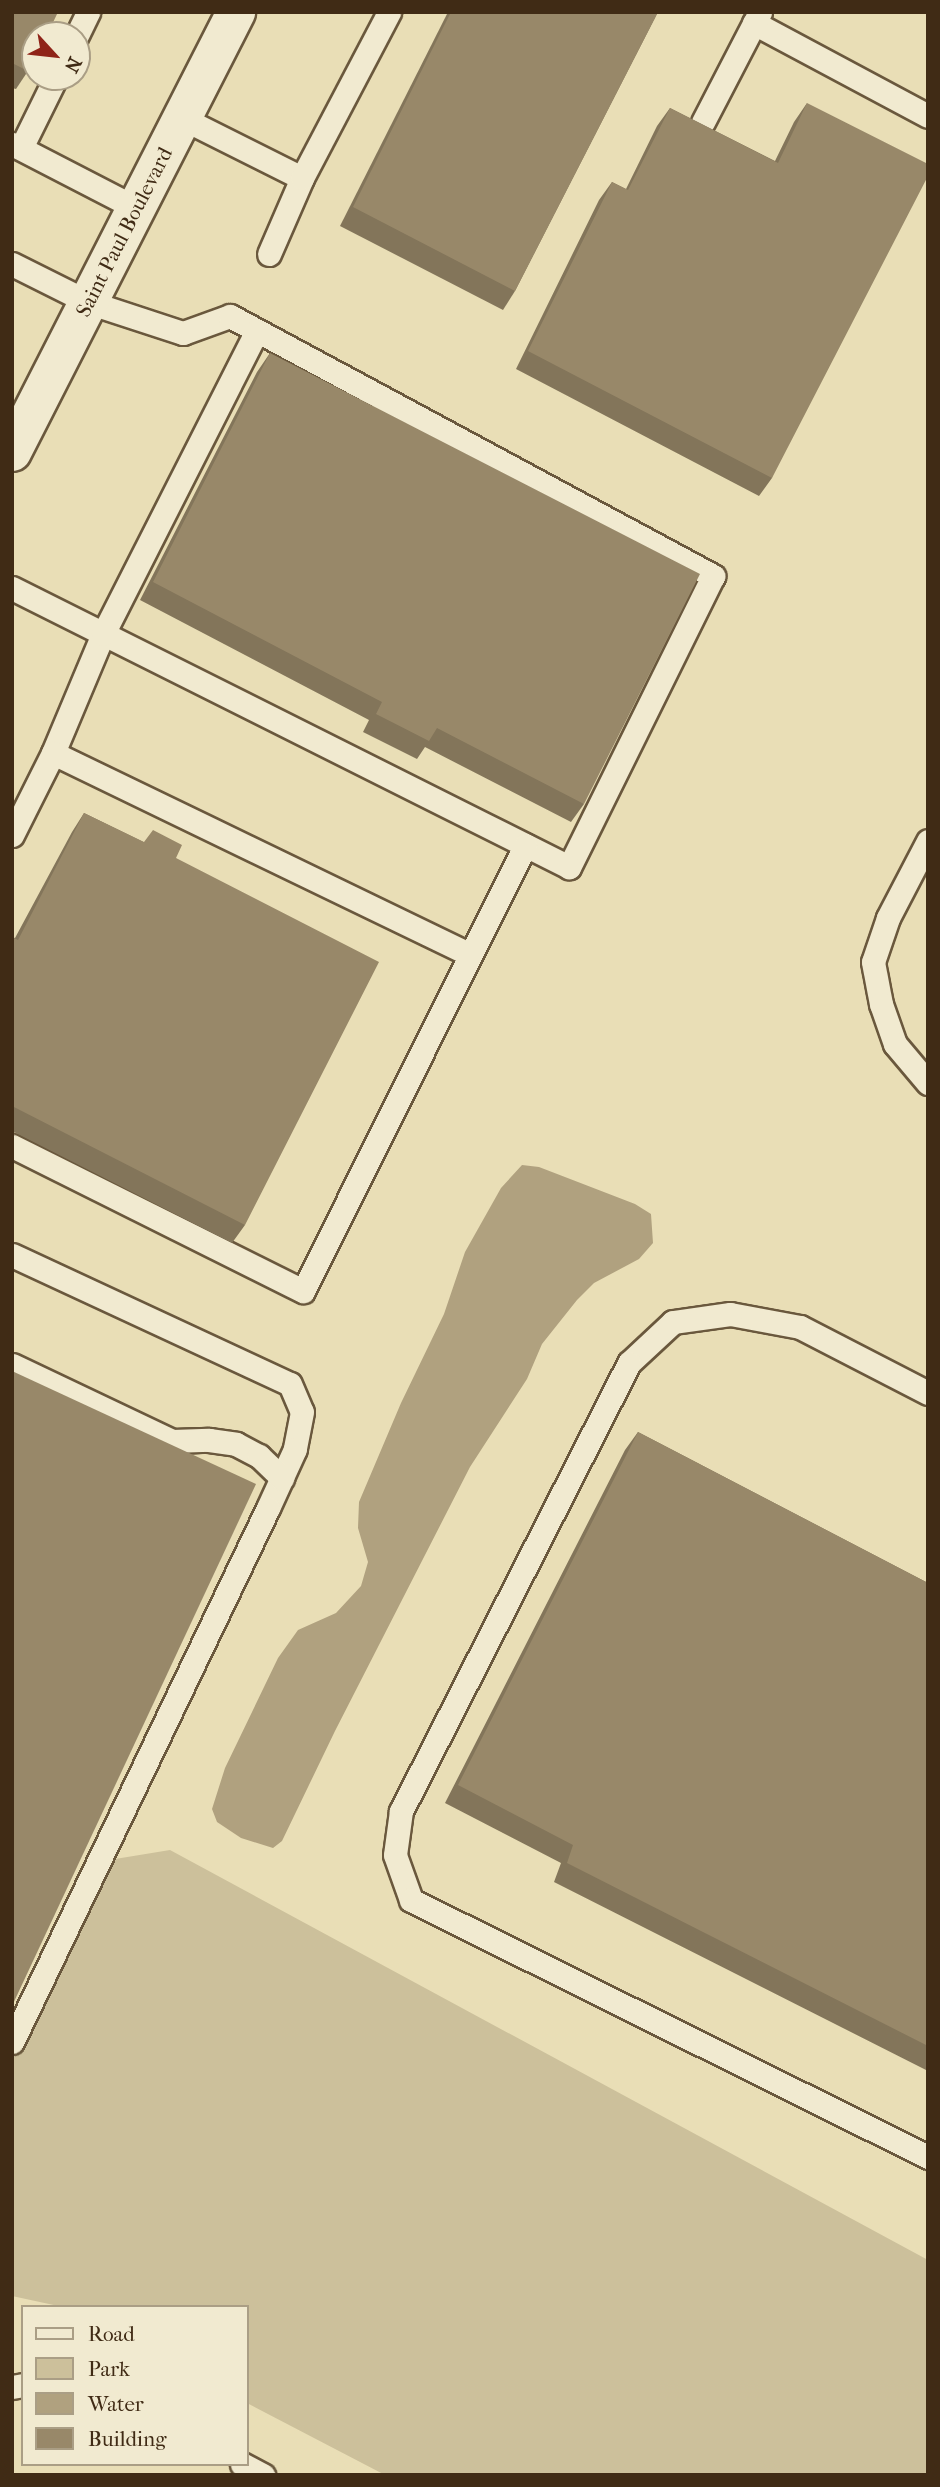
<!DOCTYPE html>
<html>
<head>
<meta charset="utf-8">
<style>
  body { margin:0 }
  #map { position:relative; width:940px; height:2487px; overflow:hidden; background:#e9deb6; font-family:"IM FELL French Canon",serif }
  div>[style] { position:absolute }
  .green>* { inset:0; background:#ccc09b }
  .water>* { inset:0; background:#b0a17f }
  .roads { filter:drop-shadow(2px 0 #6a583d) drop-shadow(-2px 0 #6a583d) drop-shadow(0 2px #6a583d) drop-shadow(0 -2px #6a583d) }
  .service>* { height:23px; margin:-11.5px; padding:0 11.5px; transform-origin:11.5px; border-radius:11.5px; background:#f1ead0 }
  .minor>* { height:38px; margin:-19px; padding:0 19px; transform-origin:19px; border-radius:19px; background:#f1ead0 }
  .wall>* { inset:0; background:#83755a }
  .building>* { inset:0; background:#988869 }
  span { translate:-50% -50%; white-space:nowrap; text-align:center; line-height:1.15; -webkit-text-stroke:5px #f1ead0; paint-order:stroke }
  .street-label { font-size:21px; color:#402b15 }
  .frame { position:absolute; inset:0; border:14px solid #402b15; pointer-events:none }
  .legend { position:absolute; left:21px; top:2305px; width:228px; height:161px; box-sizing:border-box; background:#f1ead0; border:2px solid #aa9e85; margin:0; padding:9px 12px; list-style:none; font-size:21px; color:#402b15 }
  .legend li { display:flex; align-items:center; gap:14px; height:35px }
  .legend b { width:35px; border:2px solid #aa9e85 }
  .north { position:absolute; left:21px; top:21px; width:70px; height:70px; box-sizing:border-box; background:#f1ead0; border:2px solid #aa9e85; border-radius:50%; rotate:117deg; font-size:19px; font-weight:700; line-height:28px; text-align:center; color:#402b15 }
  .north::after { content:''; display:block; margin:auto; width:24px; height:32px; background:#8f2418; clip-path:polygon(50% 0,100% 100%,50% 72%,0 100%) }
</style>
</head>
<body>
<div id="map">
  <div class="green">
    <i style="clip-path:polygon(170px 1850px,928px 2260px,928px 2475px,385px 2475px,247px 2403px,247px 2307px,63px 2307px,12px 2296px,12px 2055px,109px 1860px)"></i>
  </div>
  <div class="water">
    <i style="clip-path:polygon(522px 1165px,539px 1167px,635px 1204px,651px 1214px,653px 1243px,639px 1259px,594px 1283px,577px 1300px,542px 1344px,527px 1379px,470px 1467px,335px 1731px,282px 1841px,273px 1848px,241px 1838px,217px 1822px,212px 1809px,225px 1768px,278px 1658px,298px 1630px,336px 1613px,361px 1586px,368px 1562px,358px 1528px,359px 1502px,401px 1403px,444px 1314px,465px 1252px,501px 1188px)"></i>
  </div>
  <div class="roads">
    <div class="service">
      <i style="left:754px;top:23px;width:197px;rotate:28.1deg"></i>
      <i style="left:77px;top:35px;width:25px;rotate:-64deg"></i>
      <i style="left:182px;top:118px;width:134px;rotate:26.6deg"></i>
      <i style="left:703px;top:122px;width:124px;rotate:-62.6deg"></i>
      <i style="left:12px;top:144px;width:140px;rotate:27.3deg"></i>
      <i style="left:21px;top:148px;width:79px;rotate:-63.8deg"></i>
      <i style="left:269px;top:254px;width:83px;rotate:-66.5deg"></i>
      <i style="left:302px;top:178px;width:187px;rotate:-62.3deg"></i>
      <i style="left:12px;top:264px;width:85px;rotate:26.6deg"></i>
      <i style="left:88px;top:302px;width:100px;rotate:18.1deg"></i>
      <i style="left:183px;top:333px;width:50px;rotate:-19.9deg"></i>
      <i style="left:230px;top:316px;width:549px;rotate:28.29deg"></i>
      <i style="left:713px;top:576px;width:325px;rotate:116.3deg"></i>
      <i style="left:569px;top:867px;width:623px;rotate:-153.39deg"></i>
      <i style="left:53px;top:753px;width:129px;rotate:-67.2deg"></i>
      <i style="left:103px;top:634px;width:340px;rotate:-63.1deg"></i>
      <i style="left:12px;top:835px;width:92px;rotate:-63.4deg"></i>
      <i style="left:53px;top:753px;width:463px;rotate:25.8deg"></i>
      <i style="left:928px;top:841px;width:87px;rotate:117.5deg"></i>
      <i style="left:888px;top:918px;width:46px;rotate:108.8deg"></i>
      <i style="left:873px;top:962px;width:43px;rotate:79.2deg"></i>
      <i style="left:881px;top:1004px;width:42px;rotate:70.7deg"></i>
      <i style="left:895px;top:1044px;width:51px;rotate:49.8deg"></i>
      <i style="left:12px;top:1146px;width:325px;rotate:26.5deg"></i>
      <i style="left:303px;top:1291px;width:498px;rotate:-63.5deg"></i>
      <i style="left:12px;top:1255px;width:306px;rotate:24.9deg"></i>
      <i style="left:290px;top:1384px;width:30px;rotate:67deg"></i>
      <i style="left:302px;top:1412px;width:38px;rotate:101deg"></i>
      <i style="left:295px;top:1449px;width:65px;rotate:114.6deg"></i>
      <i style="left:268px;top:1508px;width:592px;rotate:115.61deg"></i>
      <i style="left:12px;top:1365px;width:177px;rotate:25.4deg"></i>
      <i style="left:172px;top:1441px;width:37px;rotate:-2deg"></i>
      <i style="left:209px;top:1440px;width:27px;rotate:8deg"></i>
      <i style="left:236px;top:1444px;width:26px;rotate:28deg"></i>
      <i style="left:259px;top:1456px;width:32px;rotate:44deg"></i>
      <i style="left:928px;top:1393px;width:144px;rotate:-152.7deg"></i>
      <i style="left:800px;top:1327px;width:71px;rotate:-169.5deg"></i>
      <i style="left:730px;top:1314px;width:58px;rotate:172deg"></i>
      <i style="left:673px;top:1322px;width:60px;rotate:137deg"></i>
      <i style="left:629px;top:1363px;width:503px;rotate:116.97deg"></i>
      <i style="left:401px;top:1811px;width:44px;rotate:97.8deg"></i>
      <i style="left:395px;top:1855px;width:48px;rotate:70.4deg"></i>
      <i style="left:411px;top:1900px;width:577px;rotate:26.43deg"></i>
      <i style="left:12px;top:2387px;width:11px;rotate:-10deg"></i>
      <i style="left:242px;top:2464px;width:24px;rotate:28deg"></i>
    </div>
    <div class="minor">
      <i style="left:12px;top:452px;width:494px;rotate:-63deg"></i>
    </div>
  </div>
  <div class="wall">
    <i style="clip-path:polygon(12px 12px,28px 71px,16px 89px,12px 88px)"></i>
    <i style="clip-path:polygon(448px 12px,658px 12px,515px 291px,503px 310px,340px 226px)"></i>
    <i style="clip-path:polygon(807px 103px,772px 478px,759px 496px,516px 369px,599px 200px,612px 182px,626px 189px,657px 126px,670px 108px,775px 161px,794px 122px)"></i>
    <i style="clip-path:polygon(270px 353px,584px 804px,571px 822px,425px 747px,417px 759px,363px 732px,369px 720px,140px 600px,257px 372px)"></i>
    <i style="clip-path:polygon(84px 813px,176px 858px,245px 1225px,232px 1243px,12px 1131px,12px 937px,15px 938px,72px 832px)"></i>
    <i style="clip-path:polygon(638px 1432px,928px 1583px,928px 2071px,554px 1882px,561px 1863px,445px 1803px,625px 1450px)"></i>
  </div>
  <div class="building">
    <i style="clip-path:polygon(12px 12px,58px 12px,47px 35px,35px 35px,35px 58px,28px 71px,12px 63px)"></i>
    <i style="clip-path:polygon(451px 12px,658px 12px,515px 291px,353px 207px)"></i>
    <i style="clip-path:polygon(807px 103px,928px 164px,928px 176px,772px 478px,528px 351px,612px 182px,628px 190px,670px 108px,778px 163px)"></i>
    <i style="clip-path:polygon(270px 353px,700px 574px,584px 804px,437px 728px,429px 741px,376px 714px,382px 702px,153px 582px)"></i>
    <i style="clip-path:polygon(84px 813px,144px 842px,153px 830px,182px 845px,176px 858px,379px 962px,245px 1225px,12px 1106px,12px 937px,18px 940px)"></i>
    <i style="clip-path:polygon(12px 1371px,256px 1484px,12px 2006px)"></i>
    <i style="clip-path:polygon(638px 1432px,928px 1583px,928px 2046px,567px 1863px,573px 1845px,458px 1785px)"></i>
  </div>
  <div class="street-label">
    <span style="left:124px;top:232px;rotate:-63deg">Saint Paul Boulevard</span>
  </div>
  <div class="frame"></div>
  <ul class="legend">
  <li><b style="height:9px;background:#f1ead0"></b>Road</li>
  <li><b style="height:19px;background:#ccc09b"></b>Park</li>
  <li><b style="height:19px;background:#b0a17f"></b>Water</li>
  <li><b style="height:19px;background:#988869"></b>Building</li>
  </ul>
  <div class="north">N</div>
</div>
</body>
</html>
